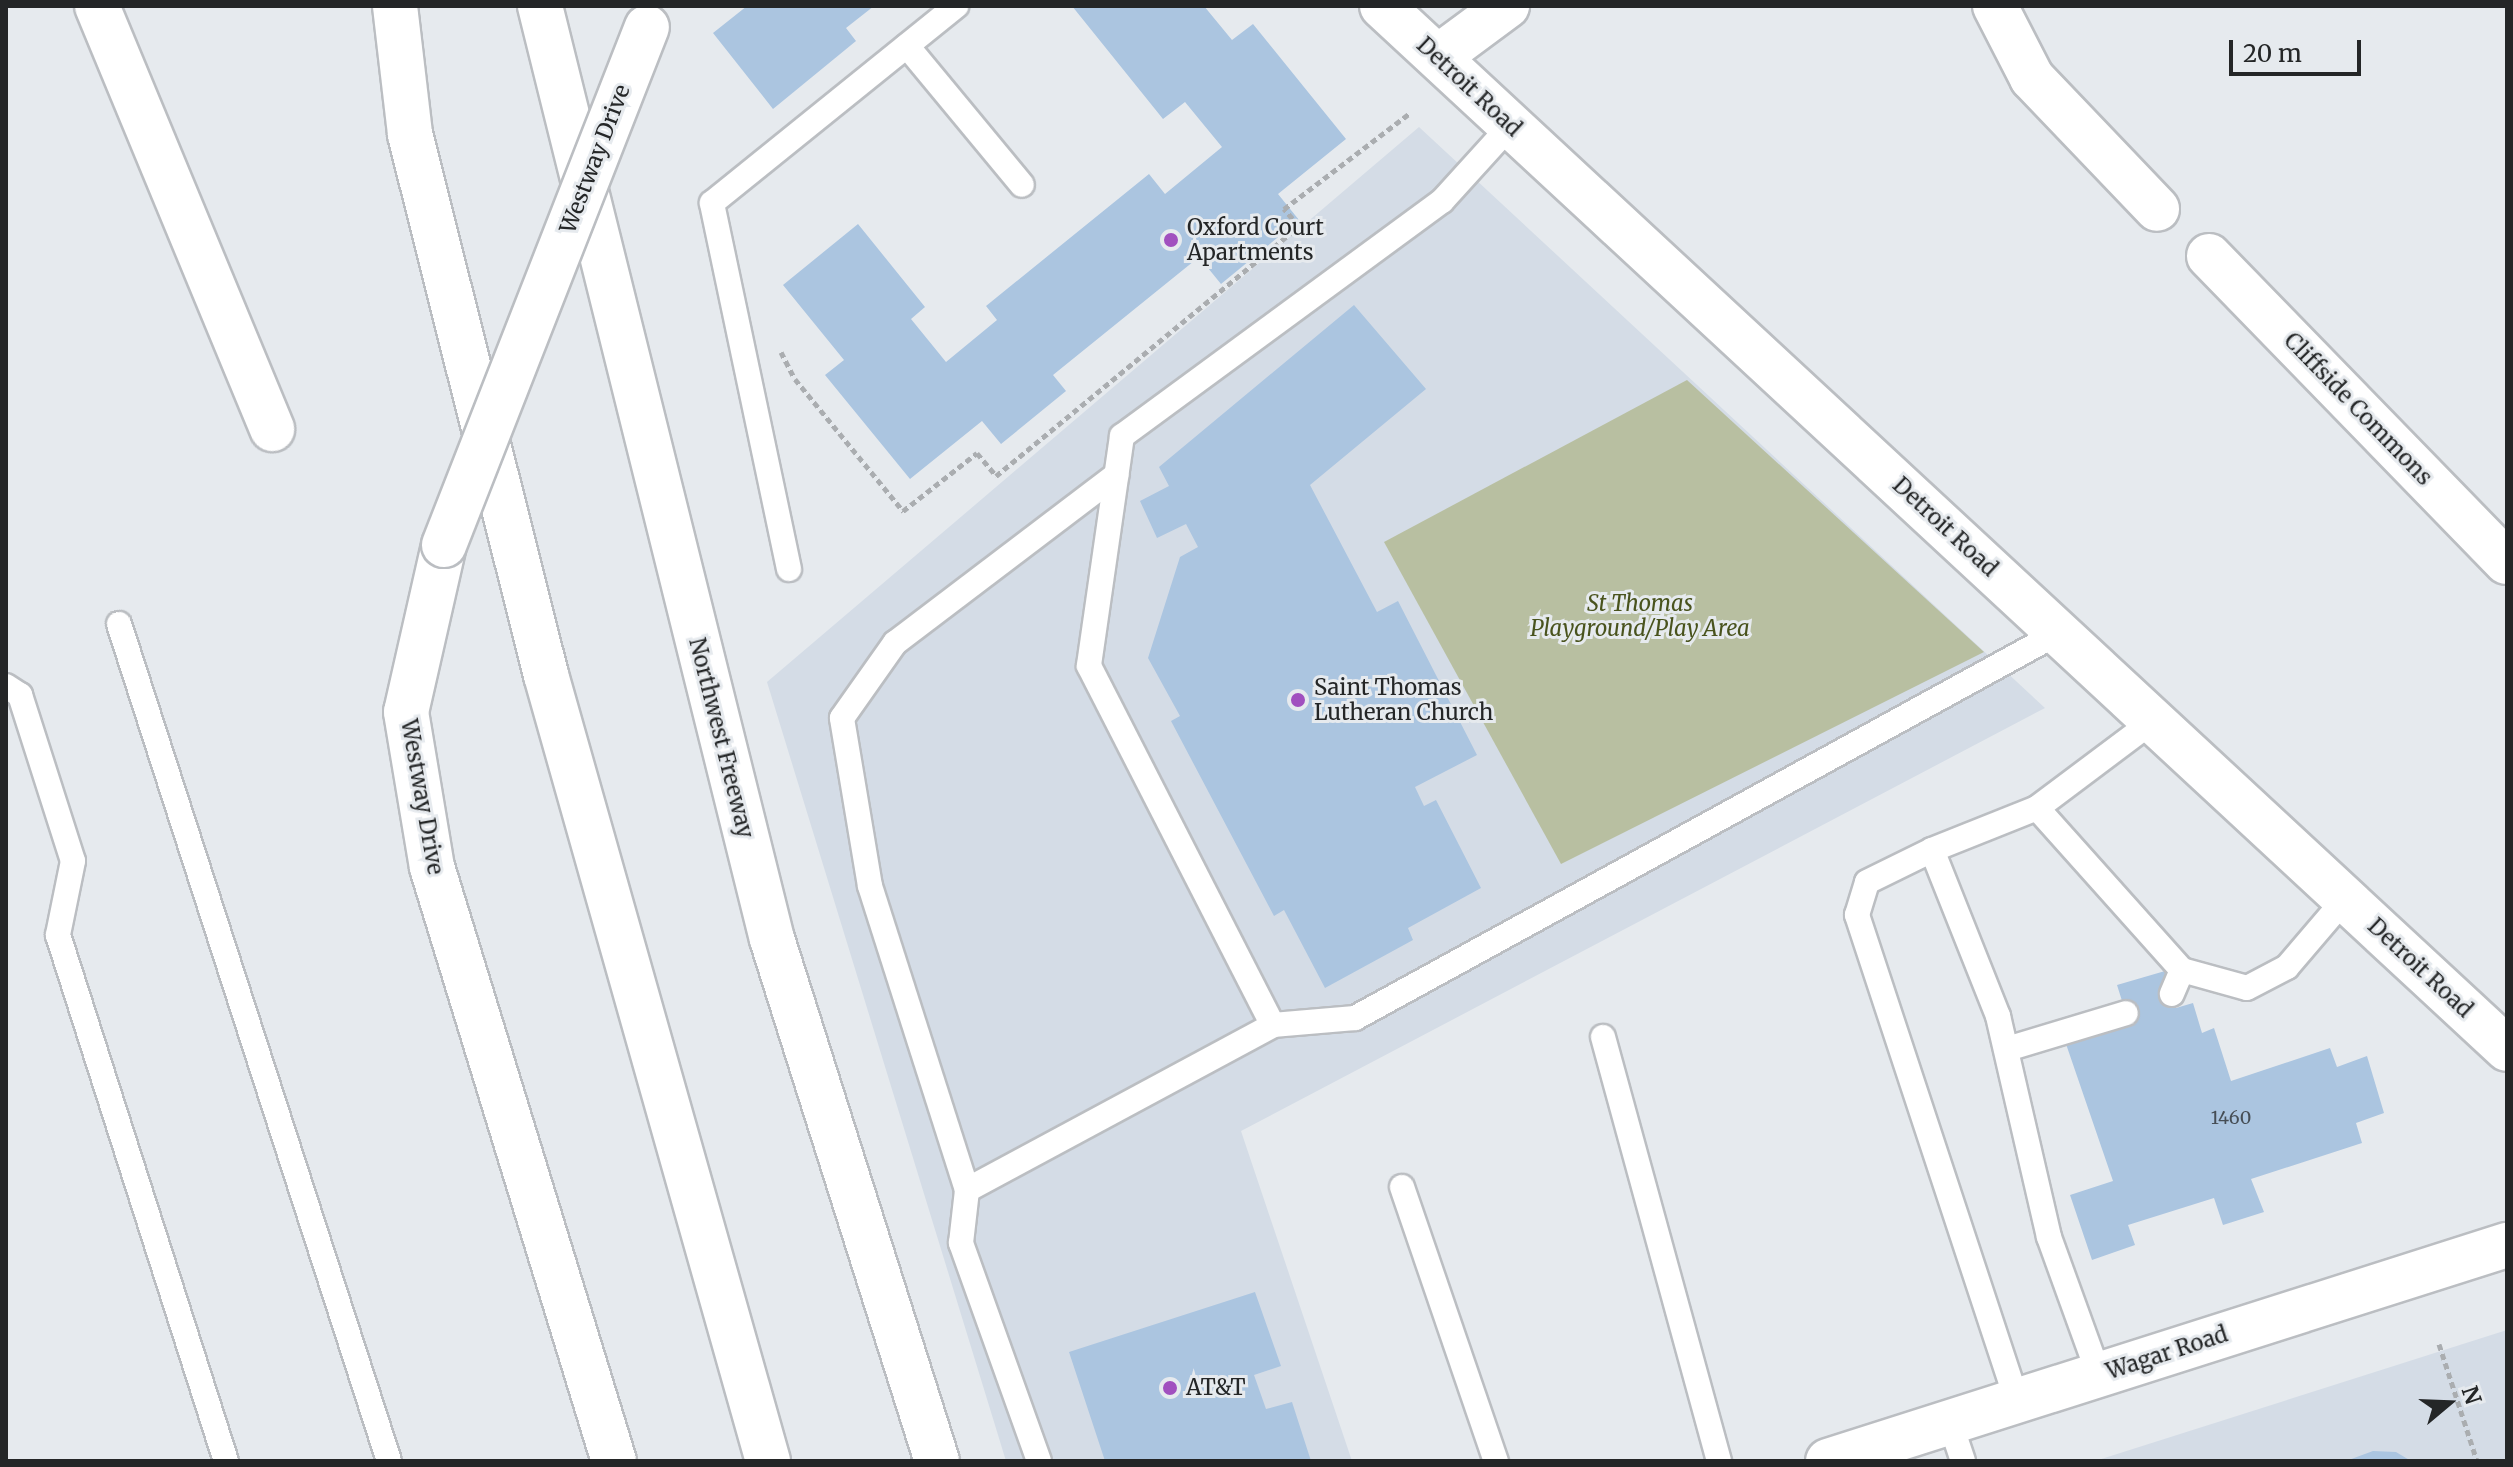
<!DOCTYPE html>
<html>
<head>
<meta charset="utf-8">
<style>
  body { margin:0 }
  #map { position:relative; width:2513px; height:1467px; overflow:hidden; background:#e6eaee; font-family:Merriweather,serif }
  div>[style] { position:absolute }
  .built>* { inset:0; background:#d4dce6 }
  .green>* { inset:0; background:#b8bfa1 }
  .building>* { inset:0; background:#abc5e0 }
  .path>* { height:5px; margin-top:-2.5px; transform-origin:0; background:repeating-linear-gradient(90deg,#aaadb0 0 6px,transparent 0 10px) }
  .roads { filter:drop-shadow(2px 0 #bbbec2) drop-shadow(-2px 0 #bbbec2) drop-shadow(0 2px #bbbec2) drop-shadow(0 -2px #bbbec2) }
  .service>* { height:24px; margin:-12px; padding:0 12px; transform-origin:12px; border-radius:12px; background:#fff }
  .minor>* { height:44px; margin:-22px; padding:0 22px; transform-origin:22px; border-radius:22px; background:#fff }
  .secondary>* { height:44px; margin:-22px; padding:0 22px; transform-origin:22px; border-radius:22px; background:#fff }
  .primary>* { height:44px; margin:-22px; padding:0 22px; transform-origin:22px; border-radius:22px; background:#fff }
  .motorway>* { height:44px; margin:-22px; padding:0 22px; transform-origin:22px; border-radius:22px; background:#fff }
  .bridges { filter:drop-shadow(2px 0 #bbbec2) drop-shadow(-2px 0 #bbbec2) drop-shadow(0 2px #bbbec2) drop-shadow(0 -2px #bbbec2) }
  .secondary-bridge>* { height:44px; margin:-22px; padding:0 22px; transform-origin:22px; border-radius:22px; background:#fff }
  .dots>* { width:22px; height:22px; translate:-50% -50%; box-sizing:border-box; border:4px solid #e6eaee; border-radius:50% }
  span { translate:-50% -50%; white-space:nowrap; text-align:center; line-height:1.15; -webkit-text-stroke:6px #e6eaee; paint-order:stroke }
  .number-label { font-size:18px; color:#464e55 }
  .number-label span { -webkit-text-stroke-width:0 }
  .street-label { font-size:22px; color:#242627 }
  .poi-label { font-size:22px; color:#242627 }
  .left { translate:0 -50%; text-align:left }
  .park-label { font-size:22px; color:#49531d; font-style:italic }
  .frame { position:absolute; inset:0; border:8px solid #242627; pointer-events:none }
  .north { position:absolute; left:2409px; top:1363px; width:80px; height:80px; -webkit-text-stroke:6px #e6eaee; paint-order:stroke; rotate:71deg; font-size:22px; font-weight:700; line-height:32px; text-align:center; color:#242627 }
  .north::after { content:''; display:block; margin:auto; width:28px; height:36px; background:#242627; clip-path:polygon(50% 0,100% 100%,50% 72%,0 100%) }
  .scale { position:absolute; left:2229px; top:40px; width:132px; height:36px; box-sizing:border-box; border:4px solid #242627; border-top:0; padding-left:10px; font-size:24px; line-height:28px; white-space:nowrap; color:#242627; -webkit-text-stroke:6px #e6eaee; paint-order:stroke }
</style>
</head>
<body>
<div id="map">
  <div class="built">
    <i style="clip-path:polygon(1419px 127px,2045px 708px,1241px 1131px,1352px 1461px,1006px 1461px,767px 682px)"></i>
    <i style="clip-path:polygon(2507px 1330px,2507px 1461px,2095px 1461px)"></i>
  </div>
  <div class="green">
    <i style="clip-path:polygon(1687px 380px,1984px 652px,1561px 864px,1384px 542px)"></i>
  </div>
  <div class="building">
    <i style="clip-path:polygon(747px 6px,874px 6px,846px 28px,856px 41px,773px 109px,713px 33px)"></i>
    <i style="clip-path:polygon(1072px 6px,1204px 6px,1232px 40px,1253px 24px,1346px 139px,1278px 194px,1299px 220px,1221px 284px,1199px 257px,1053px 375px,1066px 391px,1001px 444px,982px 421px,910px 479px,825px 375px,844px 360px,783px 285px,858px 224px,925px 307px,911px 319px,946px 362px,997px 320px,986px 306px,1149px 174px,1165px 194px,1222px 147px,1185px 102px,1163px 119px)"></i>
    <i style="clip-path:polygon(1354px 305px,1426px 389px,1310px 485px,1377px 612px,1398px 601px,1477px 755px,1415px 787px,1424px 806px,1436px 800px,1481px 888px,1408px 928px,1413px 940px,1325px 988px,1284px 910px,1274px 916px,1171px 721px,1180px 716px,1148px 658px,1180px 557px,1198px 547px,1186px 524px,1157px 538px,1140px 501px,1169px 486px,1159px 467px)"></i>
    <i style="clip-path:polygon(2165px 971px,2176px 1008px,2193px 1003px,2202px 1033px,2214px 1028px,2231px 1081px,2330px 1048px,2337px 1067px,2367px 1056px,2384px 1113px,2356px 1123px,2362px 1143px,2251px 1179px,2264px 1212px,2223px 1225px,2214px 1198px,2128px 1225px,2135px 1245px,2092px 1260px,2070px 1195px,2113px 1181px,2066px 1044px,2129px 1023px,2117px 985px)"></i>
    <i style="clip-path:polygon(1255px 1292px,1281px 1366px,1254px 1375px,1266px 1409px,1292px 1402px,1311px 1461px,1105px 1461px,1069px 1352px)"></i>
    <i style="clip-path:polygon(2373px 1451px,2396px 1452px,2411px 1461px,2346px 1461px)"></i>
  </div>
  <div class="path">
    <i style="left:781px;top:352px;width:30px;rotate:63deg"></i>
    <i style="left:795px;top:379px;width:171px;rotate:50.7deg"></i>
    <i style="left:903px;top:511px;width:94px;rotate:-38.1deg"></i>
    <i style="left:977px;top:453px;width:30px;rotate:50deg"></i>
    <i style="left:996px;top:476px;width:393px;rotate:-39.5deg"></i>
    <i style="left:1299px;top:226px;width:23px;rotate:-131deg"></i>
    <i style="left:1284px;top:209px;width:158px;rotate:-37.3deg"></i>
    <i style="left:2439px;top:1344px;width:123px;rotate:72deg"></i>
  </div>
  <div class="roads">
    <div class="service">
      <i style="left:907px;top:46px;width:180px;rotate:50.4deg"></i>
      <i style="left:1511px;top:125px;width:103px;rotate:132.2deg"></i>
      <i style="left:1442px;top:201px;width:397px;rotate:143.7deg"></i>
      <i style="left:1122px;top:436px;width:232px;rotate:98.2deg"></i>
      <i style="left:1089px;top:666px;width:403px;rotate:62.9deg"></i>
      <i style="left:1273px;top:1025px;width:82px;rotate:-4.9deg"></i>
      <i style="left:1355px;top:1018px;width:802px;rotate:-28.71deg"></i>
      <i style="left:789px;top:569px;width:374px;rotate:-101.9deg"></i>
      <i style="left:712px;top:203px;width:314px;rotate:-38.9deg"></i>
      <i style="left:119px;top:624px;width:879px;rotate:72.12deg"></i>
      <i style="left:6px;top:686px;width:17px;rotate:33deg"></i>
      <i style="left:20px;top:695px;width:174px;rotate:72.3deg"></i>
      <i style="left:73px;top:861px;width:76px;rotate:101.5deg"></i>
      <i style="left:58px;top:935px;width:552px;rotate:72.29deg"></i>
      <i style="left:2037px;top:808px;width:217px;rotate:48.2deg"></i>
      <i style="left:2182px;top:970px;width:26px;rotate:113deg"></i>
      <i style="left:1932px;top:850px;width:113px;rotate:-21.8deg"></i>
      <i style="left:2037px;top:808px;width:145px;rotate:-36.9deg"></i>
      <i style="left:2182px;top:970px;width:67px;rotate:15.5deg"></i>
      <i style="left:2247px;top:988px;width:45px;rotate:-27.7deg"></i>
      <i style="left:2287px;top:967px;width:89px;rotate:-49.5deg"></i>
      <i style="left:1603px;top:1037px;width:440px;rotate:74.7deg"></i>
      <i style="left:2007px;top:1049px;width:124px;rotate:-16.8deg"></i>
      <i style="left:1402px;top:1187px;width:290px;rotate:71.1deg"></i>
      <i style="left:967px;top:1190px;width:319px;rotate:-107.7deg"></i>
      <i style="left:870px;top:886px;width:170px;rotate:-99.5deg"></i>
      <i style="left:842px;top:718px;width:92px;rotate:-54.8deg"></i>
      <i style="left:895px;top:643px;width:278px;rotate:-37.2deg"></i>
      <i style="left:2017px;top:1401px;width:512px;rotate:-108.22deg"></i>
      <i style="left:1857px;top:915px;width:34px;rotate:-73deg"></i>
      <i style="left:1867px;top:882px;width:72px;rotate:-26.2deg"></i>
      <i style="left:1932px;top:850px;width:179px;rotate:68.3deg"></i>
      <i style="left:1998px;top:1016px;width:227px;rotate:77deg"></i>
      <i style="left:2049px;top:1237px;width:147px;rotate:70.1deg"></i>
      <i style="left:1950px;top:1422px;width:41px;rotate:71.6deg"></i>
      <i style="left:1039px;top:1461px;width:232px;rotate:-109.7deg"></i>
      <i style="left:961px;top:1243px;width:53px;rotate:-83.5deg"></i>
      <i style="left:967px;top:1190px;width:348px;rotate:-28.3deg"></i>
    </div>
    <div class="minor">
      <i style="left:97px;top:6px;width:458px;rotate:67.5deg"></i>
      <i style="left:1995px;top:6px;width:81px;rotate:62.8deg"></i>
      <i style="left:2032px;top:78px;width:181px;rotate:46.3deg"></i>
      <i style="left:1438px;top:57px;width:86px;rotate:-36.5deg"></i>
      <i style="left:2209px;top:256px;width:427px;rotate:45.8deg"></i>
    </div>
    <div class="secondary">
      <i style="left:444px;top:545px;width:171px;rotate:102.8deg"></i>
      <i style="left:406px;top:712px;width:157px;rotate:80.5deg"></i>
      <i style="left:432px;top:867px;width:621px;rotate:72.97deg"></i>
      <i style="left:1828px;top:1461px;width:713px;rotate:-17.65deg"></i>
    </div>
    <div class="primary">
      <i style="left:1382px;top:6px;width:1534px;rotate:42.83deg"></i>
    </div>
    <div class="motorway">
      <i style="left:395px;top:6px;width:129px;rotate:83.3deg"></i>
      <i style="left:410px;top:134px;width:558px;rotate:75.89deg"></i>
      <i style="left:546px;top:675px;width:817px;rotate:74.23deg"></i>
      <i style="left:540px;top:6px;width:961px;rotate:76.04deg"></i>
      <i style="left:772px;top:939px;width:547px;rotate:72.46deg"></i>
    </div>
  </div>
  <div class="bridges">
    <div class="secondary-bridge">
      <i style="left:444px;top:545px;width:556px;rotate:-68.6deg"></i>
    </div>
  </div>
  <div class="dots">
    <i style="left:1171px;top:240px;background:#a150bf"></i>
    <i style="left:1298px;top:700px;background:#a150bf"></i>
    <i style="left:1170px;top:1388px;background:#a150bf"></i>
  </div>
  <div class="number-label">
    <span style="left:2231px;top:1118px">1460</span>
  </div>
  <div class="street-label">
    <span style="left:1469px;top:87px;rotate:43deg">Detroit Road</span>
    <span style="left:595px;top:159px;rotate:-69deg">Westway Drive</span>
    <span style="left:2358px;top:409px;rotate:46deg">Cliffside Commons</span>
    <span style="left:1945px;top:527px;rotate:43deg">Detroit Road</span>
    <span style="left:721px;top:738px;rotate:76deg">Northwest Freeway</span>
    <span style="left:422px;top:797px;rotate:80deg">Westway Drive</span>
    <span style="left:2420px;top:968px;rotate:43deg">Detroit Road</span>
    <span style="left:2167px;top:1353px;rotate:-18deg">Wagar Road</span>
  </div>
  <div class="poi-label">
    <span class="left" style="left:1187px;top:240px">Oxford Court<br>Apartments</span>
    <span class="left" style="left:1314px;top:700px">Saint Thomas<br>Lutheran Church</span>
    <span class="left" style="left:1186px;top:1388px">AT&amp;T</span>
  </div>
  <div class="park-label">
    <span style="left:1640px;top:616px">St Thomas<br>Playground/Play Area</span>
  </div>
  <div class="frame"></div>
  <div class="north">N</div>
  <div class="scale">20 m</div>
</div>
</body>
</html>
